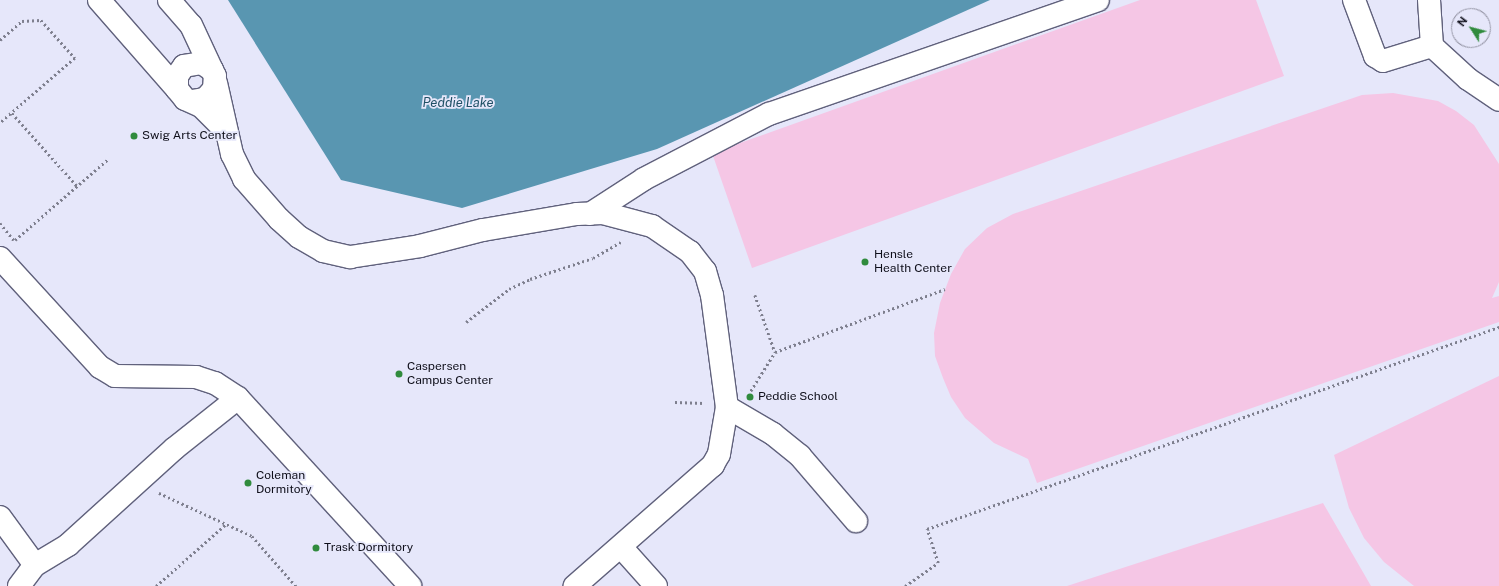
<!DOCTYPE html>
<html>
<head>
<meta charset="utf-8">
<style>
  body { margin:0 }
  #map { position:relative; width:1499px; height:586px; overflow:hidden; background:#e6e7fa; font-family:"Public Sans",sans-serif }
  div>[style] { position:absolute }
  .green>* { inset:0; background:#f5c6e5 }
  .water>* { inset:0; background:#5996b1 }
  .path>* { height:2.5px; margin-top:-1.25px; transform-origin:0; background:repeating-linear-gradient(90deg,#7e7f8e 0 2px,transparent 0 5px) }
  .roads { filter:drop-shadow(1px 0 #60617c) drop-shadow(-1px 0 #60617c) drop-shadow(0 1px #60617c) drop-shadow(0 -1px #60617c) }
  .minor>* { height:22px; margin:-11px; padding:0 11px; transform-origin:11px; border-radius:11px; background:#fff }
  .dots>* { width:11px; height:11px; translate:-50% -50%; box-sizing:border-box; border:2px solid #e6e7fa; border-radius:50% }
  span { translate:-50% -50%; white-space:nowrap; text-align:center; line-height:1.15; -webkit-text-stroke:3.5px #e6e7fa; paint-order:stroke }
  .poi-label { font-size:12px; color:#0e0e19 }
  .left { translate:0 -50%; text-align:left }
  .water-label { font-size:13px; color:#205166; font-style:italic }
  .north { position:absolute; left:1451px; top:8px; width:40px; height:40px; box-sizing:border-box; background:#e6e7fa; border:1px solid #9090a0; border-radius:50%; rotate:306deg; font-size:11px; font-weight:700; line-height:16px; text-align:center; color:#0e0e19 }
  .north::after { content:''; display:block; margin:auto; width:14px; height:18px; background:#308b3d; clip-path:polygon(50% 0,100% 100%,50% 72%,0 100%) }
</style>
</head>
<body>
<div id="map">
  <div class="green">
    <i style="clip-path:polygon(1140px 0,1256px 0,1284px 76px,752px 268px,712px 153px)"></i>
    <i style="clip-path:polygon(1393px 93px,1438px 101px,1456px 111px,1474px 125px,1499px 164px,1499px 282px,1492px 298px,1499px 296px,1499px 322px,1037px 483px,1028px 459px,994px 443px,965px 418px,951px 397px,943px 378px,935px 356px,934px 333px,940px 303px,951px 274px,965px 249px,987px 228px,1013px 214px,1362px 95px)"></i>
    <i style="clip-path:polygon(1499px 376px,1499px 586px,1414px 586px,1384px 562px,1364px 538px,1349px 508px,1334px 455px)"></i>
    <i style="clip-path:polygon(1323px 503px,1371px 586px,1067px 586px)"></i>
  </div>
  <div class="water">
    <i style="clip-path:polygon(228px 0,990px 0,657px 149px,462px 208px,341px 180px)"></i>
  </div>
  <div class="path">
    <i style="left:0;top:40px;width:29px;rotate:-41deg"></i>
    <i style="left:22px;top:21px;width:19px;rotate:-3deg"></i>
    <i style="left:41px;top:20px;width:51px;rotate:48.2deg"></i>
    <i style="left:75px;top:58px;width:99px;rotate:139.1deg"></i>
    <i style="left:12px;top:113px;width:98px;rotate:48.3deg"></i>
    <i style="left:0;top:223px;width:22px;rotate:51deg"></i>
    <i style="left:15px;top:240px;width:122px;rotate:-41deg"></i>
    <i style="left:755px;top:295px;width:60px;rotate:70.7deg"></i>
    <i style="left:466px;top:322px;width:54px;rotate:-37.5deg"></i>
    <i style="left:509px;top:289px;width:23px;rotate:-25deg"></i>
    <i style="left:530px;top:279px;width:66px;rotate:-18.4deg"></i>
    <i style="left:593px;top:258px;width:32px;rotate:-30deg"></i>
    <i style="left:748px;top:395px;width:51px;rotate:-57.9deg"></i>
    <i style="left:775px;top:352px;width:181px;rotate:-20.3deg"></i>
    <i style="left:675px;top:402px;width:29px;rotate:2deg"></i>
    <i style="left:159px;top:493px;width:102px;rotate:24.8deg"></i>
    <i style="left:252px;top:536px;width:67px;rotate:48.7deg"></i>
    <i style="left:156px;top:586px;width:94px;rotate:-41.5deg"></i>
    <i style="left:905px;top:586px;width:40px;rotate:-34.9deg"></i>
    <i style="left:938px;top:563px;width:36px;rotate:-108deg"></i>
    <i style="left:927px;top:529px;width:607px;rotate:-19.45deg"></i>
  </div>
  <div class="roads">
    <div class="minor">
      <i style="left:99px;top:0;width:118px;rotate:48.8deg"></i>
      <i style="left:169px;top:0;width:33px;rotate:49deg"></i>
      <i style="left:191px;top:25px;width:50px;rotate:65deg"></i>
      <i style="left:1354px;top:0;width:60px;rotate:69.4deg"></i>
      <i style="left:1375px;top:56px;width:9px;rotate:32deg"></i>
      <i style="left:1383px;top:61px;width:51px;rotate:-17deg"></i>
      <i style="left:1429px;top:0;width:46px;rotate:86.3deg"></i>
      <i style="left:1432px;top:46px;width:49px;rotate:42.5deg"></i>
      <i style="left:1468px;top:79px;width:37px;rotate:34deg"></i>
      <i style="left:216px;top:83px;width:73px;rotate:77.3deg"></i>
      <i style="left:232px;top:154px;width:28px;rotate:64deg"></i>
      <i style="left:244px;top:179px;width:53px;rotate:48.8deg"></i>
      <i style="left:279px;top:219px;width:27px;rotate:42deg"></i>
      <i style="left:299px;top:237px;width:28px;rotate:30deg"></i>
      <i style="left:323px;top:251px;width:28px;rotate:13deg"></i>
      <i style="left:350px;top:257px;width:71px;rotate:-8.9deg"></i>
      <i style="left:420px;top:246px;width:65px;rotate:-14.3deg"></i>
      <i style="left:483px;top:230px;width:95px;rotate:-9.7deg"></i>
      <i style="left:577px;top:214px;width:26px;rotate:-2deg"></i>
      <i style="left:603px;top:213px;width:51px;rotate:14.9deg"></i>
      <i style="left:652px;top:226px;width:46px;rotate:34.4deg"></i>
      <i style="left:690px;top:252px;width:24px;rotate:52deg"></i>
      <i style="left:705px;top:271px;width:25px;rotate:74deg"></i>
      <i style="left:712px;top:295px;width:113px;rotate:82.4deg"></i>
      <i style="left:727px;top:407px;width:48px;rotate:99.7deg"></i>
      <i style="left:719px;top:454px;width:13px;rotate:119deg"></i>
      <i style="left:713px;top:465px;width:184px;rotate:138.8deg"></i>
      <i style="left:192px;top:101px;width:13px;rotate:-9deg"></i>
      <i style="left:205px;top:99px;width:13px;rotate:-48deg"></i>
      <i style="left:214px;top:89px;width:13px;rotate:-86deg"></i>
      <i style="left:215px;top:76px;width:7px;rotate:-117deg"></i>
      <i style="left:212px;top:70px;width:12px;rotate:-145deg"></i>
      <i style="left:202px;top:63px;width:18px;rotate:171deg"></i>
      <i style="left:184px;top:66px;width:12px;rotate:125deg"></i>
      <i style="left:177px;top:76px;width:13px;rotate:90deg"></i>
      <i style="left:177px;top:89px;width:13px;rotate:51deg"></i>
      <i style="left:185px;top:99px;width:17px;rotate:24deg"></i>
      <i style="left:201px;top:106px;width:34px;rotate:45deg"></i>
      <i style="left:590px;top:214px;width:64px;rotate:-32.9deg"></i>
      <i style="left:644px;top:179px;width:141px;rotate:-27.5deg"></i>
      <i style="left:769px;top:114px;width:348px;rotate:-19.1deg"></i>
      <i style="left:0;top:258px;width:148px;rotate:47.5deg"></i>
      <i style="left:100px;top:367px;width:17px;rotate:31deg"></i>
      <i style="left:115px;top:376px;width:81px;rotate:0.7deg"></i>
      <i style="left:196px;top:377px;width:20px;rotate:18deg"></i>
      <i style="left:215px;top:383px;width:27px;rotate:33deg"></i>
      <i style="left:238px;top:398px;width:255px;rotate:47.5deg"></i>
      <i style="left:727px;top:407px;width:53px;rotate:30.4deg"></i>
      <i style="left:773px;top:434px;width:35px;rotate:39deg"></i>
      <i style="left:800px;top:456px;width:86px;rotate:49.3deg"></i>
      <i style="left:0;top:517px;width:59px;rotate:53.9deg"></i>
      <i style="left:35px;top:565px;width:39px;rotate:-31deg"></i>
      <i style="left:68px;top:545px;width:144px;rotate:-42.2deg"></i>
      <i style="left:175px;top:448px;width:80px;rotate:-38.4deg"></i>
      <i style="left:622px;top:548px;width:51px;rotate:48.2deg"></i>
      <i style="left:19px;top:586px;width:26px;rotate:-53deg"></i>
    </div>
  </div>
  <div class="dots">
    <i style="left:134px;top:136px;background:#308b3d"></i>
    <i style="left:865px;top:262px;background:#308b3d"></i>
    <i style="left:399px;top:374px;background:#308b3d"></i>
    <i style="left:750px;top:397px;background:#308b3d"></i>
    <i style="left:248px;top:483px;background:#308b3d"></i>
    <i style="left:316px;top:548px;background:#308b3d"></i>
  </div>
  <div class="poi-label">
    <span class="left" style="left:142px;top:136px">Swig Arts Center</span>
    <span class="left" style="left:874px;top:262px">Hensle<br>Health Center</span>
    <span class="left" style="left:407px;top:374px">Caspersen<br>Campus Center</span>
    <span class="left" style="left:758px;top:397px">Peddie School</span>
    <span class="left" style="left:256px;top:483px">Coleman<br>Dormitory</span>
    <span class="left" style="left:324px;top:548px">Trask Dormitory</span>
  </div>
  <div class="water-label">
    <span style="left:458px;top:103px">Peddie Lake</span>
  </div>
  <div class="north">N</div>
</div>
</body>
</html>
